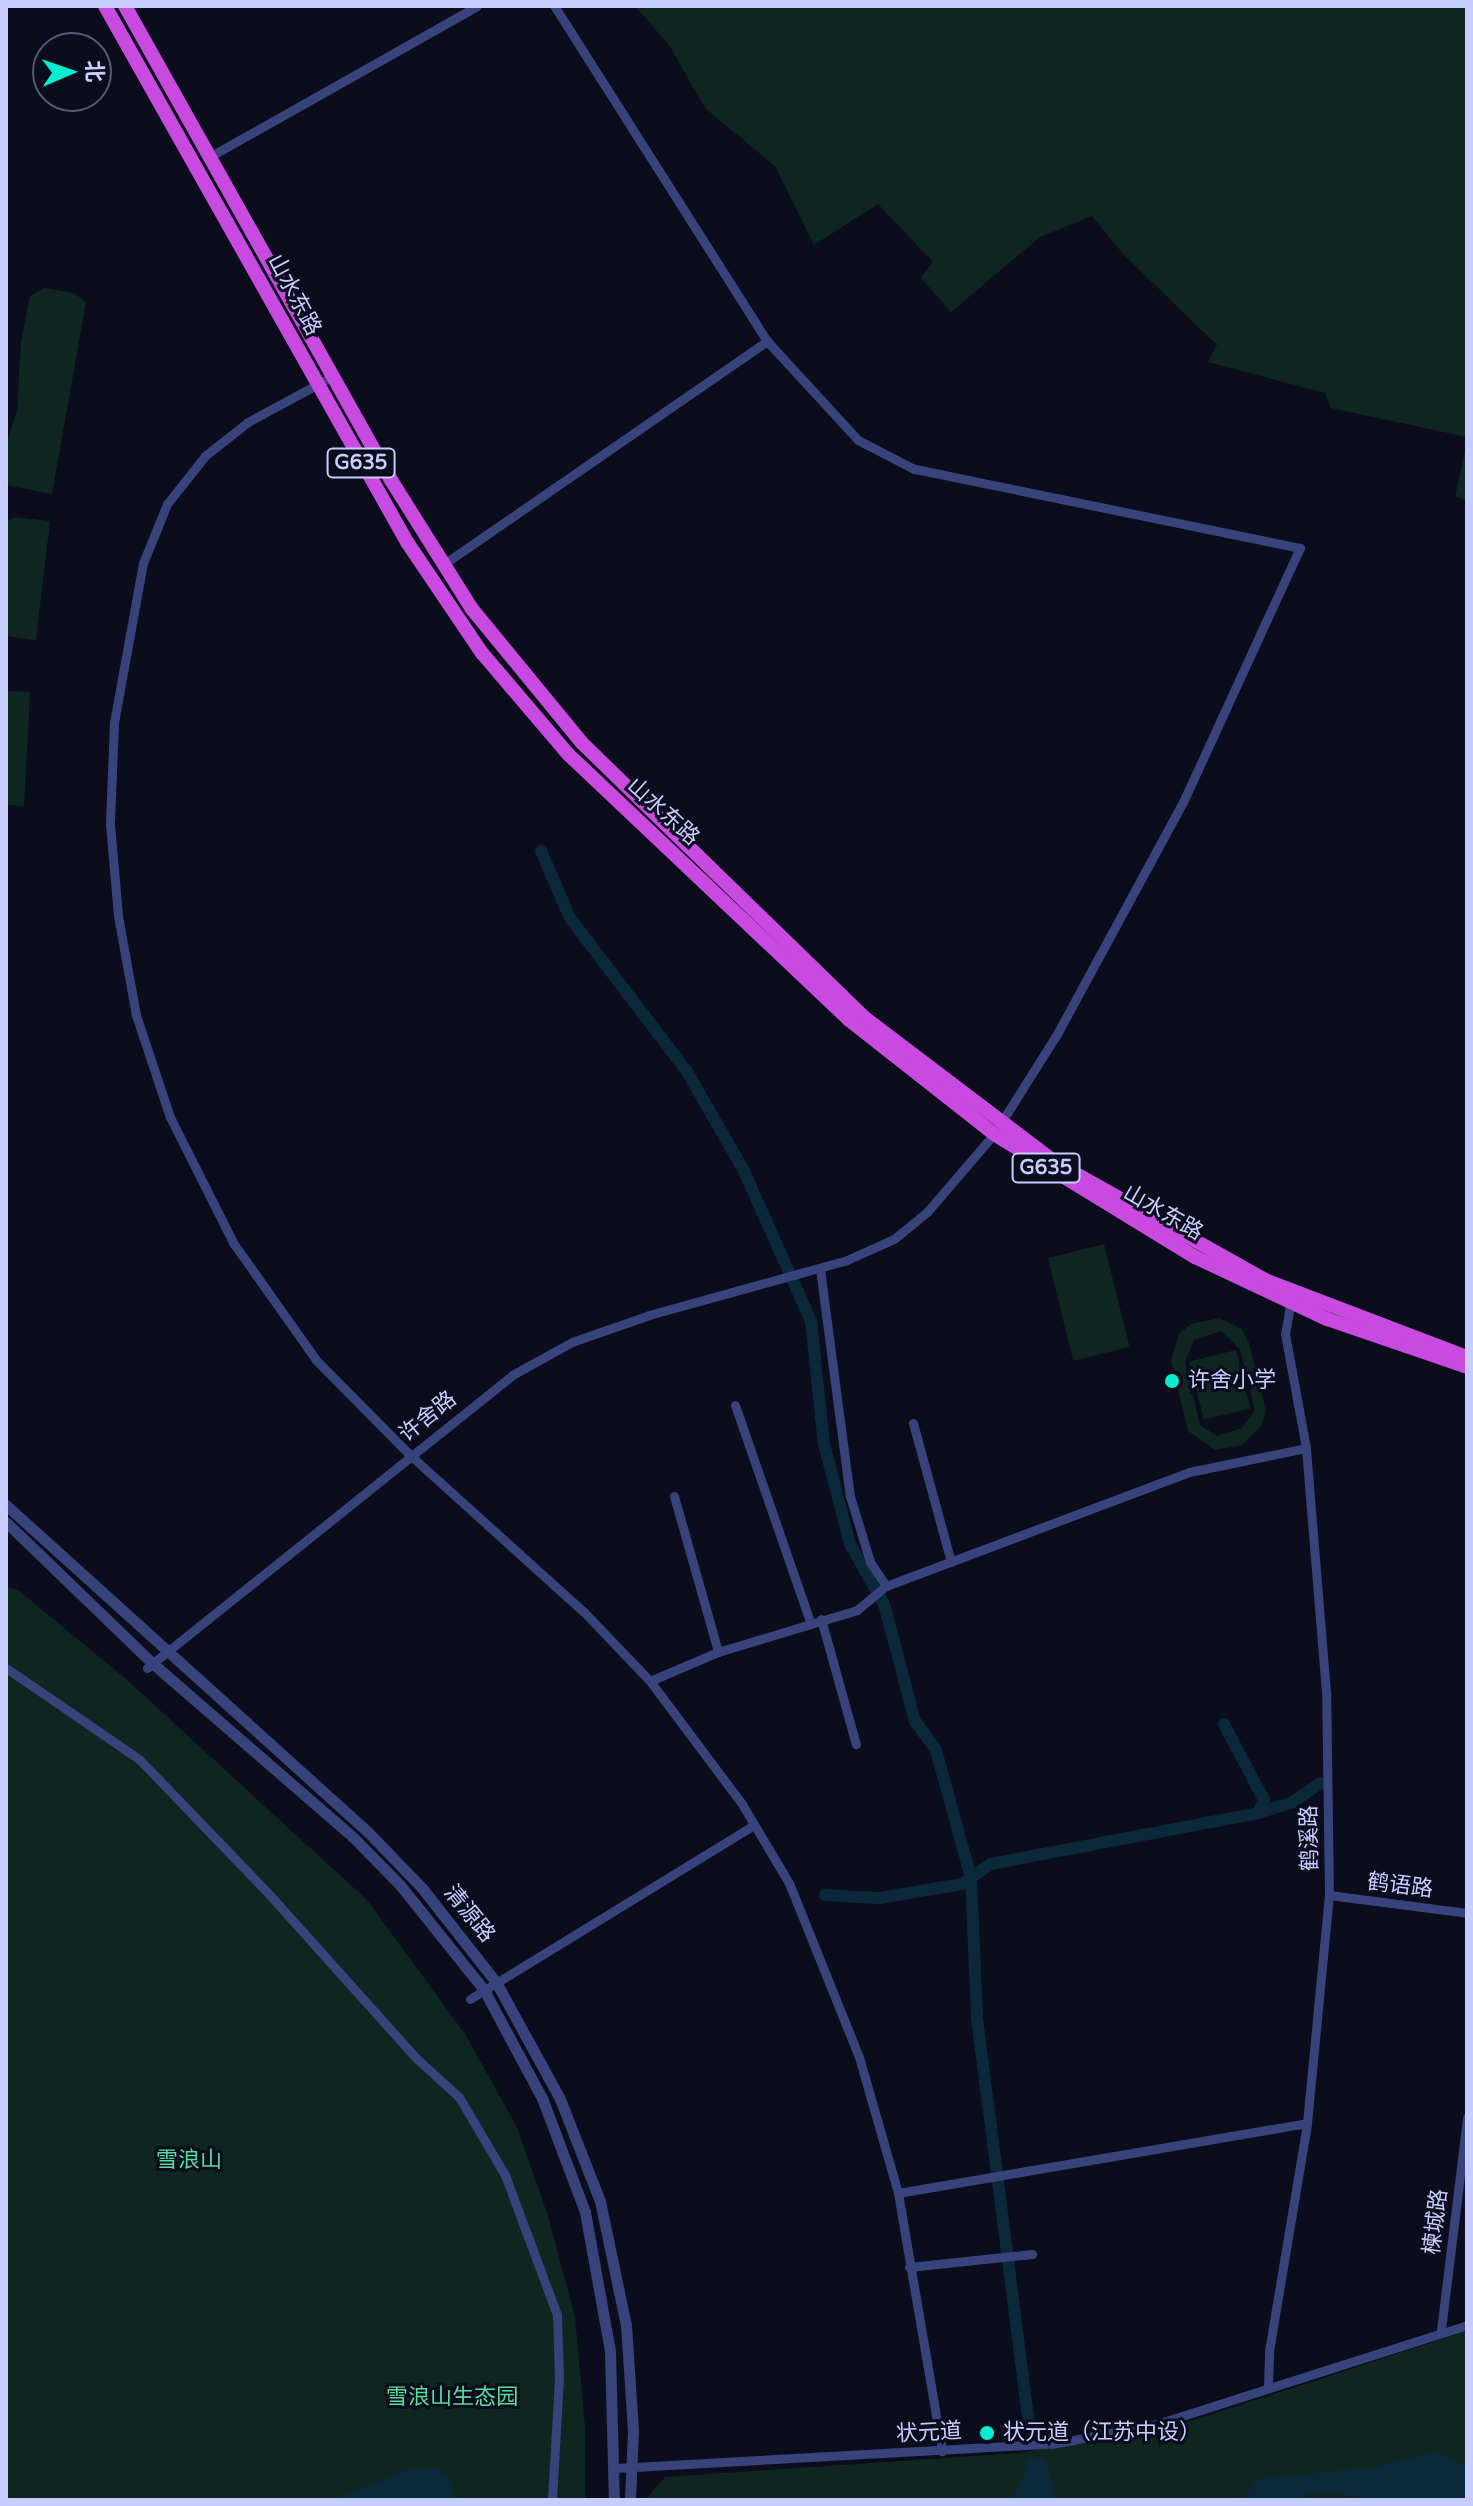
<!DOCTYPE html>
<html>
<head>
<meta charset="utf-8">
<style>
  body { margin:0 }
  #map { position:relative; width:1473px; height:2506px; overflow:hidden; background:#0b0c1c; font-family:"Varela Round","Noto Sans SC",sans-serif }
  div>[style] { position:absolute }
  .green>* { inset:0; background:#0f2620; transform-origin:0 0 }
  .water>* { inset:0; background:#0b283b }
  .canal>* { height:12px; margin:-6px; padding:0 6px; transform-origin:6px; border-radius:6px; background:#0b283b }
  .minor>* { height:9px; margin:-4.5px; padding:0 4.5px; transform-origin:4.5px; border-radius:4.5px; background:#37437a }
  .tertiary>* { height:11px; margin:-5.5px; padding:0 5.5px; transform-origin:5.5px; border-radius:5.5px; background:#37437a }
  .trunk>* { height:14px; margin:-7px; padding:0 7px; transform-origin:7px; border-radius:7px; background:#c94ae0 }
  .dots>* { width:22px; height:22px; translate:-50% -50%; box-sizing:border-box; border:4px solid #0b0c1c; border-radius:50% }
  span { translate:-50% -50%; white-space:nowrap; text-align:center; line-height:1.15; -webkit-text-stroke:6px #0b0c1c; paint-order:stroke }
  .shield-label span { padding:2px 6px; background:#0b0c1c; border:2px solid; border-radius:6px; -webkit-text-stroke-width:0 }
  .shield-label { font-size:20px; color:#c7cdfe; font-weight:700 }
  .street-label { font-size:22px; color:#c7cdfe }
  .poi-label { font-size:22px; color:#c7cdfe }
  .left { translate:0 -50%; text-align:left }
  .park-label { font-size:22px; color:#56dc9d }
  .frame { position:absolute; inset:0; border:8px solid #c7cdfe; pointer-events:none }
  .north { position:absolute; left:32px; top:32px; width:80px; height:80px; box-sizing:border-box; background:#0b0c1c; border:2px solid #565976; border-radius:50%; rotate:88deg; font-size:22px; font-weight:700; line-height:32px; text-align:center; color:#c7cdfe }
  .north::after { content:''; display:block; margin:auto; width:28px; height:36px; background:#04eed2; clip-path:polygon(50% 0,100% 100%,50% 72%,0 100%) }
</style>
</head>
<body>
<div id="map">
  <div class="green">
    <i style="clip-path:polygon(635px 6px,1467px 6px,1467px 437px,1331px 408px,1325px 393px,1208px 362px,1217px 345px,1124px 255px,1092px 216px,1040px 237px,951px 312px,921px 278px,933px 262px,878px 204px,814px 245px,775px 166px,705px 108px,669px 45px)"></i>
    <i style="clip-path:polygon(44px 288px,74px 293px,86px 302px,52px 494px,6px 485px,6px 445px,17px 410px,21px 342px,30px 296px)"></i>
    <i style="clip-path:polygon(1467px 442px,1467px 500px,1455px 497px)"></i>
    <i style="clip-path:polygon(15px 517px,50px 521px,36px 640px,6px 636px,6px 521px)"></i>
    <i style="clip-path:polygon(6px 691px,30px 692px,24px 806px,6px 805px)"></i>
    <i style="left:1104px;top:1244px;width:106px;height:58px;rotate:76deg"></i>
    <i style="clip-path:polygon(evenodd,1219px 1318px,1242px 1329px,1249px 1343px,1266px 1411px,1262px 1425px,1242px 1445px,1215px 1450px,1188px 1431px,1171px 1361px,1179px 1334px,1191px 1324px,1219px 1318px,1221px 1331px,1240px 1349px,1255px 1410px,1242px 1428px,1217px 1436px,1200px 1425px,1185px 1362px,1194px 1340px,1221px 1331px)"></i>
    <i style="left:1236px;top:1350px;width:60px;height:48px;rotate:76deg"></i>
    <i style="clip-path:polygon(6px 1587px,18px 1590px,126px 1679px,367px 1900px,465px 2034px,517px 2127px,548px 2216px,575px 2317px,585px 2427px,585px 2500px,6px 2500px)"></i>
    <i style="clip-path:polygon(1467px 2331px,1467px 2500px,645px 2500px,665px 2477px,1018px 2453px,1160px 2431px)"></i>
  </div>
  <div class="water">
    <i style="clip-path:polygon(1435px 2452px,1467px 2466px,1467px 2500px,1390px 2500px,1314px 2492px,1294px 2500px,1241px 2500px,1258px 2479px,1375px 2467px)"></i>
    <i style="clip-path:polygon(1045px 2458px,1057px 2500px,1010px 2500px,1024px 2478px,1026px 2459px)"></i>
    <i style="clip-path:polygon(414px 2468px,435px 2468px,447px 2475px,457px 2500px,332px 2500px)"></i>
  </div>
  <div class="canal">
    <i style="left:541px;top:851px;width:73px;rotate:66.6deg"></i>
    <i style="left:570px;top:918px;width:191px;rotate:52.7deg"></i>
    <i style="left:686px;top:1070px;width:114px;rotate:60.1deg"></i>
    <i style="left:743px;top:1169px;width:167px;rotate:65.9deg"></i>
    <i style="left:811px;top:1321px;width:124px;rotate:84deg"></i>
    <i style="left:824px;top:1444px;width:103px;rotate:75.4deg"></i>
    <i style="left:850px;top:1544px;width:69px;rotate:60.5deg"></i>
    <i style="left:884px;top:1604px;width:121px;rotate:75.2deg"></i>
    <i style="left:915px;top:1721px;width:36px;rotate:54deg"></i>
    <i style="left:936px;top:1750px;width:133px;rotate:74.7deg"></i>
    <i style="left:971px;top:1878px;width:140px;rotate:87.5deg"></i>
    <i style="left:977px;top:2018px;width:407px;rotate:82.7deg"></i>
    <i style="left:1258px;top:1813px;width:37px;rotate:-17deg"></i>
    <i style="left:1293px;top:1802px;width:33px;rotate:-35deg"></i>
    <i style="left:825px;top:1895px;width:54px;rotate:3.2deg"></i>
    <i style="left:879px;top:1898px;width:84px;rotate:-9.6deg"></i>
    <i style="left:962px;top:1884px;width:35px;rotate:-35deg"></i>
    <i style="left:991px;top:1864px;width:272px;rotate:-10.8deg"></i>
    <i style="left:1258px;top:1813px;width:14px;rotate:-65deg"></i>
    <i style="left:1264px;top:1800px;width:86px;rotate:-117.8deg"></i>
  </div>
  <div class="minor">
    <i style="left:211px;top:156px;width:305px;rotate:-29.4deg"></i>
    <i style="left:333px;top:376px;width:97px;rotate:151.6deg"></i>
    <i style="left:248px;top:422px;width:55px;rotate:141.7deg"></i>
    <i style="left:205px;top:456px;width:61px;rotate:128.4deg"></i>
    <i style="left:167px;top:504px;width:64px;rotate:112.1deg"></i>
    <i style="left:143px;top:563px;width:163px;rotate:100.3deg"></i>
    <i style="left:114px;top:723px;width:101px;rotate:92.3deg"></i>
    <i style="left:110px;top:824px;width:92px;rotate:85deg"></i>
    <i style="left:118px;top:916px;width:101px;rotate:79.7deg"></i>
    <i style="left:136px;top:1015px;width:108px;rotate:71.6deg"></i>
    <i style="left:170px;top:1117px;width:142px;rotate:63.3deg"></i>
    <i style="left:234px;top:1244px;width:142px;rotate:54.7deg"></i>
    <i style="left:316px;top:1360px;width:134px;rotate:45.3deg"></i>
    <i style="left:410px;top:1455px;width:234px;rotate:42.1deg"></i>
    <i style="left:584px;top:1612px;width:95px;rotate:46.3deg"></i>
    <i style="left:650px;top:1681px;width:154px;rotate:53.2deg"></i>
    <i style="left:742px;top:1804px;width:92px;rotate:59.3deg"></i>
    <i style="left:789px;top:1883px;width:188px;rotate:68.1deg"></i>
    <i style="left:859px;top:2057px;width:141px;rotate:74deg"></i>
    <i style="left:898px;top:2193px;width:262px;rotate:80.3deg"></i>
    <i style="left:444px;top:564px;width:393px;rotate:-34.6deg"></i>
    <i style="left:820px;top:1269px;width:229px;rotate:82.5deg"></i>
    <i style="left:850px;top:1496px;width:69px;rotate:73.1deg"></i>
    <i style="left:870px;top:1562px;width:29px;rotate:56deg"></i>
    <i style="left:735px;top:1405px;width:230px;rotate:70.9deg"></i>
    <i style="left:913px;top:1423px;width:144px;rotate:74.7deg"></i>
    <i style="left:674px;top:1496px;width:162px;rotate:74.2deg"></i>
    <i style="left:821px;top:1619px;width:130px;rotate:74.4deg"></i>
    <i style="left:6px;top:1668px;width:161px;rotate:34.4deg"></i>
    <i style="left:139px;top:1759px;width:186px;rotate:46.1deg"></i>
    <i style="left:268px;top:1893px;width:222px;rotate:48.1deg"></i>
    <i style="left:416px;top:2058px;width:58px;rotate:42.2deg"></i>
    <i style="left:459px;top:2097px;width:91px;rotate:59.5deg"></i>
    <i style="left:505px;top:2175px;width:149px;rotate:69.6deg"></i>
    <i style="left:557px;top:2315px;width:63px;rotate:88.2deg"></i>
    <i style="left:559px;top:2378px;width:122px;rotate:93.3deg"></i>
    <i style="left:147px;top:1668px;width:470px;rotate:-38.7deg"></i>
    <i style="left:514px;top:1374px;width:66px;rotate:-28.9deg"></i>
    <i style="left:572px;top:1342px;width:82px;rotate:-19.3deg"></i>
    <i style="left:649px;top:1315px;width:205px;rotate:-15.5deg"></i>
    <i style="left:847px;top:1260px;width:51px;rotate:-24.1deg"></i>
    <i style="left:894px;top:1239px;width:43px;rotate:-39.3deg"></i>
    <i style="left:927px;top:1212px;width:103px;rotate:-49.3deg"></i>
    <i style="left:994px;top:1134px;width:118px;rotate:-57.8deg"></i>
    <i style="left:1057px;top:1034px;width:264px;rotate:-61.5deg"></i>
    <i style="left:1183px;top:802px;width:280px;rotate:-65.3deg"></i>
    <i style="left:1300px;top:548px;width:394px;rotate:-168.4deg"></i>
    <i style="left:914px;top:469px;width:63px;rotate:-152.6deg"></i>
    <i style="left:858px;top:440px;width:134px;rotate:-132.6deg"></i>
    <i style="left:767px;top:341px;width:397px;rotate:-122.4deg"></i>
    <i style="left:650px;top:1681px;width:74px;rotate:-23.1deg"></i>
    <i style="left:718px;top:1652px;width:145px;rotate:-16.8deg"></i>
    <i style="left:857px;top:1610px;width:38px;rotate:-40deg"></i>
    <i style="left:886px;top:1586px;width:324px;rotate:-20.6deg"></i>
    <i style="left:1189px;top:1472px;width:119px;rotate:-11.6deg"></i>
    <i style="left:1329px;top:1895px;width:139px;rotate:7.4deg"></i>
    <i style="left:470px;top:1999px;width:333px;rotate:-31.5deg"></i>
    <i style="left:898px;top:2193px;width:415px;rotate:-9.7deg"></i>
    <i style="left:909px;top:2267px;width:124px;rotate:-6deg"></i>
    <i style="left:1441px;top:2330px;width:214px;rotate:-83deg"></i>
    <i style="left:1268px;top:2385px;width:34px;rotate:-88deg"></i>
    <i style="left:1269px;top:2351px;width:231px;rotate:-80.5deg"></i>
    <i style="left:1307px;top:2123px;width:229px;rotate:-84.5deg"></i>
    <i style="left:1329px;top:1895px;width:203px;rotate:-90.8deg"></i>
    <i style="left:1326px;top:1692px;width:245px;rotate:-94.7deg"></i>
    <i style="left:1306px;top:1448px;width:116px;rotate:-100.4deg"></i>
    <i style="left:1285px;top:1334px;width:34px;rotate:-80deg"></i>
    <i style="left:616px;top:2468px;width:437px;rotate:-3.2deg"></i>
    <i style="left:1052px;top:2444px;width:107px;rotate:-10.8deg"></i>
    <i style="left:1157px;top:2424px;width:325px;rotate:-17.7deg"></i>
  </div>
  <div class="tertiary">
    <i style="left:6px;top:1505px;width:488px;rotate:42.1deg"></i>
    <i style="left:368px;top:1832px;width:78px;rotate:46deg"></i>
    <i style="left:422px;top:1888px;width:120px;rotate:51.8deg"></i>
    <i style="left:496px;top:1982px;width:133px;rotate:61.3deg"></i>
    <i style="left:560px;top:2099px;width:110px;rotate:68.6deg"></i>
    <i style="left:600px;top:2201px;width:127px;rotate:78.2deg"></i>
    <i style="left:626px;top:2325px;width:106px;rotate:86.2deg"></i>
    <i style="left:633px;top:2431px;width:69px;rotate:92.5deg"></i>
    <i style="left:6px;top:1522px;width:202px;rotate:44deg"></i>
    <i style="left:151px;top:1662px;width:267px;rotate:40.9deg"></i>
    <i style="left:353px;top:1837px;width:67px;rotate:45.6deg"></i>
    <i style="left:400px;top:1885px;width:134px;rotate:51.3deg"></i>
    <i style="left:484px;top:1990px;width:123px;rotate:61.8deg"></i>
    <i style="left:542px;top:2098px;width:122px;rotate:69.3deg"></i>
    <i style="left:585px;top:2212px;width:141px;rotate:79.8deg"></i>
    <i style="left:610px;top:2351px;width:149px;rotate:88.5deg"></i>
  </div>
  <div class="trunk">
    <i style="left:105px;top:6px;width:615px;rotate:60.6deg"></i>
    <i style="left:407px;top:542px;width:134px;rotate:56deg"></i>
    <i style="left:482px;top:653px;width:133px;rotate:49.6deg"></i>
    <i style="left:568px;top:754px;width:386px;rotate:43.4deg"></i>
    <i style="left:848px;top:1019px;width:186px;rotate:38.2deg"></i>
    <i style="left:994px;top:1134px;width:236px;rotate:31.5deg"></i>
    <i style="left:1195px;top:1257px;width:146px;rotate:25.2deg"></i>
    <i style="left:1327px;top:1319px;width:148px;rotate:18.9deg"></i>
    <i style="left:125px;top:6px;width:544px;rotate:60.7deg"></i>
    <i style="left:391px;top:480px;width:152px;rotate:57.9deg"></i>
    <i style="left:472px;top:609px;width:173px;rotate:50.6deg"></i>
    <i style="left:582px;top:743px;width:395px;rotate:44.2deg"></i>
    <i style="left:865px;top:1018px;width:238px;rotate:37.2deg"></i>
    <i style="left:1055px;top:1162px;width:241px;rotate:29.3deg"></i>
    <i style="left:1265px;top:1280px;width:216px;rotate:20.9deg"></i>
  </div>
  <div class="dots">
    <i style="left:1172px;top:1381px;background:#04eed2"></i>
    <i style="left:987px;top:2433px;background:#04eed2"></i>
  </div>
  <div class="shield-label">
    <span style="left:361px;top:463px">G635</span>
    <span style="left:1046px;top:1168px">G635</span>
  </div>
  <div class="street-label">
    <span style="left:294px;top:295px;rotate:62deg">山水东路</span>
    <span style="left:663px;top:812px;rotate:42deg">山水东路</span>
    <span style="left:1163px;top:1213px;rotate:30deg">山水东路</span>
    <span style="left:428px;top:1417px;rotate:-39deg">许舍路</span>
    <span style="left:1310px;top:1838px;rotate:-91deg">鹤溪路</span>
    <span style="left:1400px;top:1886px;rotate:7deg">鹤语路</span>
    <span style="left:469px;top:1914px;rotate:51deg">清源路</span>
    <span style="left:1436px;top:2222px;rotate:-83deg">楝城路</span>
    <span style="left:929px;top:2433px;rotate:-3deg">状元道</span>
  </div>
  <div class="poi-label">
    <span class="left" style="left:1188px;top:1381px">许舍小学</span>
    <span class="left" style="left:1003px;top:2433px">状元道（江苏中设）</span>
  </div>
  <div class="park-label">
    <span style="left:189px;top:2161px">雪浪山</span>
    <span style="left:452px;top:2398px">雪浪山生态园</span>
  </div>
  <div class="frame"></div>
  <div class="north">北</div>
</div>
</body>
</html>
